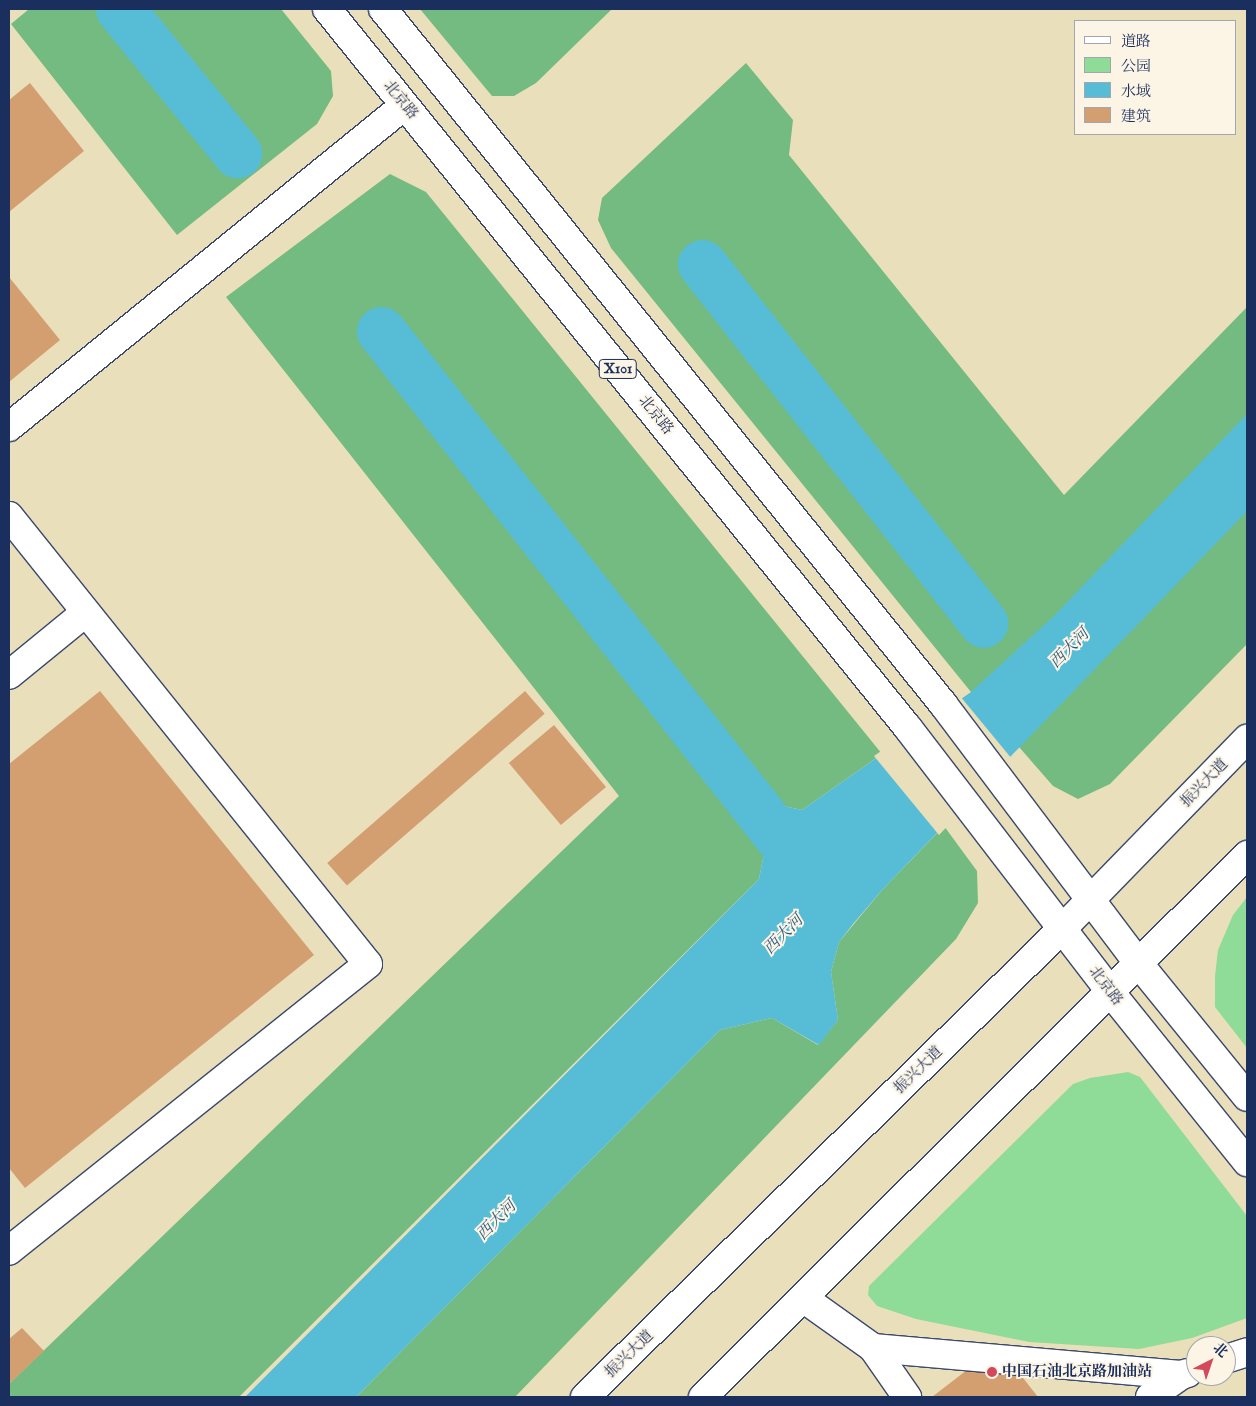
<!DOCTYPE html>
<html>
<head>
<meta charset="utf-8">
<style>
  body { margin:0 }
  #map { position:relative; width:1256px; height:1406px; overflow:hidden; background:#eadfbb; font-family:"IM FELL English","Noto Serif SC",serif }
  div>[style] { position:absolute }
  .green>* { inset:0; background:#8fdb98 }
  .forest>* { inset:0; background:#73bb80 }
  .water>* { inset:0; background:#57bcd6 }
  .pier>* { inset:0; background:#eadfbb }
  .river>* { height:49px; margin:-24.5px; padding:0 24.5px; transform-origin:24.5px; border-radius:24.5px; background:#57bcd6 }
  .building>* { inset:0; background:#d39f70; transform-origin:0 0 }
  .roads { filter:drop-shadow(1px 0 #3a496c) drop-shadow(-1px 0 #3a496c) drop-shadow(0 1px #3a496c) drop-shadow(0 -1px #3a496c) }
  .minor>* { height:28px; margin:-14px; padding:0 14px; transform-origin:14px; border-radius:14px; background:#fff }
  .major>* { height:28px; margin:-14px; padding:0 14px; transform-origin:14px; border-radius:14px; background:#fff }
  .dots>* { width:14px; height:14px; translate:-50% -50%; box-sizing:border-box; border:2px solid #fcf5e5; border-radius:50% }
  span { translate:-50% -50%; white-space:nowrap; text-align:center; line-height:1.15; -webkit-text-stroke:4px #fcf5e5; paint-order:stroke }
  .shield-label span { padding:1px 4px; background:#fcf5e5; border:1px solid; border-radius:4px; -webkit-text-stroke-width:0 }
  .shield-label { font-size:14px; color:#1b2f5e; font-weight:700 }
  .street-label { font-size:15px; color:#1b2f5e }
  .poi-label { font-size:15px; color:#1b2f5e; font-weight:700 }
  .left { translate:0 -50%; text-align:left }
  .water-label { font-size:16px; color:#2d5982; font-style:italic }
  .frame { position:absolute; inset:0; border:10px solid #1b2f5e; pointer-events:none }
  .legend { position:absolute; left:1074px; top:20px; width:162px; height:115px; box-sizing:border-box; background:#fcf5e5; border:1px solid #a2a6af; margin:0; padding:6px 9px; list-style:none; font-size:15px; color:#1b2f5e }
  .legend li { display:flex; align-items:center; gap:10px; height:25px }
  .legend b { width:25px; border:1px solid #a2a6af }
  .north { position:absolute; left:1186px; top:1336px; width:50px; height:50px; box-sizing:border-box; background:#fcf5e5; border:1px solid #a2a6af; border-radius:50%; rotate:41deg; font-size:14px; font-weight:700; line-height:20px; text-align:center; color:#1b2f5e }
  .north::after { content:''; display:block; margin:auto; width:18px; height:22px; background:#d1495b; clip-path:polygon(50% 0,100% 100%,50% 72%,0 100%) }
</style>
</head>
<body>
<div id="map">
  <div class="green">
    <i style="clip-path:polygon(1247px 897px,1247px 1048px,1215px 1007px,1215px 976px,1218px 950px,1233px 915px)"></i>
    <i style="clip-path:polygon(1128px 1072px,1140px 1077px,1247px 1216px,1247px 1318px,1192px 1338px,1139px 1349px,1029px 1342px,916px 1319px,877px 1306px,868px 1295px,869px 1286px,1073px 1084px,1090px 1078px)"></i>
  </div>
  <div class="forest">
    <i style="clip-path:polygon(29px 9px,281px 9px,331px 71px,333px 96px,317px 124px,177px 235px,11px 24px)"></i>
    <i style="clip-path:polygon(420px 9px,612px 9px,536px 83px,514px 96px,492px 96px)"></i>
    <i style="clip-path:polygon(746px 63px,793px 120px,789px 155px,1064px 495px,1247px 307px,1247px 644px,1110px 784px,1078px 799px,1053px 786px,971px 692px,611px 248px,598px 220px,602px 198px)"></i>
    <i style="clip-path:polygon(390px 174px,426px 192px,882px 754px,802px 810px,775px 804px,743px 790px,732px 796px,767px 838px,759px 879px,239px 1397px,9px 1397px,9px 1384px,619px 796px,226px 297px)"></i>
    <i style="clip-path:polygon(944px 826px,977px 871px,978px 903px,956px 939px,515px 1397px,356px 1397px,720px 1030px,772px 1018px,818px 1045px,838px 1020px,831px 972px,839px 942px,883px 889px)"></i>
  </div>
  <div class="water">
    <i style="clip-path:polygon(1247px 414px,1247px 511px,883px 889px,853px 924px,839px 942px,831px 972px,838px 1020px,819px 1045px,772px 1018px,720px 1030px,356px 1397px,245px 1397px,759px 879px,767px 838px,732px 796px,743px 790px,775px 804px,802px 810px,971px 692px,1054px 616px)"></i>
  </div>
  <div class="pier">
    <i style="clip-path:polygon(960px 696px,1012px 759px,939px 835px,874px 756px)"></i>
  </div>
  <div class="river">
    <i style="left:120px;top:9px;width:186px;rotate:50.9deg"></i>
    <i style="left:702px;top:264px;width:456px;rotate:51.9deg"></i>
    <i style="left:381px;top:331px;width:650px;rotate:51.81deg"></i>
  </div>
  <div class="building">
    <i style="clip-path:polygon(30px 83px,84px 151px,9px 212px,9px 100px)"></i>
    <i style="clip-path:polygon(9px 277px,60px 340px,9px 382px)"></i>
    <i style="clip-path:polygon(100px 691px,314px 955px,25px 1188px,9px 1168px,9px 764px)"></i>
    <i style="left:525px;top:691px;width:30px;height:262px;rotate:49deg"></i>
    <i style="left:554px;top:725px;width:81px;height:59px;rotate:50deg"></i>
    <i style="clip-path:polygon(22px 1328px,44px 1351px,9px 1384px,9px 1339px)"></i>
    <i style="clip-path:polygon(998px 1346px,1038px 1397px,932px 1397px)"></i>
  </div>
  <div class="roads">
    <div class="minor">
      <i style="left:9px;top:427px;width:510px;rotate:-39.12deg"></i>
      <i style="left:9px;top:516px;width:574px;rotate:51.29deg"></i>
      <i style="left:368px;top:964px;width:460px;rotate:141.4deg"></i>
      <i style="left:9px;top:675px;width:99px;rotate:-39.3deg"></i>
      <i style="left:803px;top:1298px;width:86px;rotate:35.5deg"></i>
      <i style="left:873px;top:1348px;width:60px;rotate:55.2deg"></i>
      <i style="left:873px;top:1348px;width:309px;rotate:5deg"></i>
      <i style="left:1226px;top:1359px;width:22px;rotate:-18deg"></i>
      <i style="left:1150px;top:1397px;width:38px;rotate:-35deg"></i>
      <i style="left:1181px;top:1375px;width:7px;rotate:-16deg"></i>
    </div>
    <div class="major">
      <i style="left:327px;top:9px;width:924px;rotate:51.06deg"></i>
      <i style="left:908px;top:728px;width:334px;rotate:52.5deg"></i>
      <i style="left:1111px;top:993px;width:217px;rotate:51.2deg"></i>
      <i style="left:383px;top:9px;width:893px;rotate:51.14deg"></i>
      <i style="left:943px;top:704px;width:326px;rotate:53deg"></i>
      <i style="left:1139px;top:964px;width:171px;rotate:50.9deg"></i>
      <i style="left:585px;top:1397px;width:670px;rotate:-44.46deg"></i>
      <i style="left:1063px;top:928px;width:264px;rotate:-45.8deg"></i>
      <i style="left:703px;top:1397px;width:768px;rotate:-44.89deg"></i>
    </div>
  </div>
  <div class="dots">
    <i style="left:992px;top:1372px;background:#d1495b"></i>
  </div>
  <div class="shield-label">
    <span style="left:618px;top:369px">X101</span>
  </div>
  <div class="street-label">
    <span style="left:401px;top:100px;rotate:51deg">北京路</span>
    <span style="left:656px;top:415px;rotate:51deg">北京路</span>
    <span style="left:1204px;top:783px;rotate:-46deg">振兴大道</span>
    <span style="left:1106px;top:986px;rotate:53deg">北京路</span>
    <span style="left:918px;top:1070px;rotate:-44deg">振兴大道</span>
    <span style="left:629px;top:1354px;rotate:-44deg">振兴大道</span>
  </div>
  <div class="poi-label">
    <span class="left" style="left:1002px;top:1372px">中国石油北京路加油站</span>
  </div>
  <div class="water-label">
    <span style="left:1070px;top:649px;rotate:-45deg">西大河</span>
    <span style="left:784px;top:935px;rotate:-45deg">西大河</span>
    <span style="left:497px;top:1221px;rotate:-45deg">西大河</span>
  </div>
  <div class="frame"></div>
  <ul class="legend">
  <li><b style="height:6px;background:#fff"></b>道路</li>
  <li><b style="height:14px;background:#8fdb98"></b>公园</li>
  <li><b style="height:14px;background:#57bcd6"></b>水域</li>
  <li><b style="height:14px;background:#d39f70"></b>建筑</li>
  </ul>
  <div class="north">北</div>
</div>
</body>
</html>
